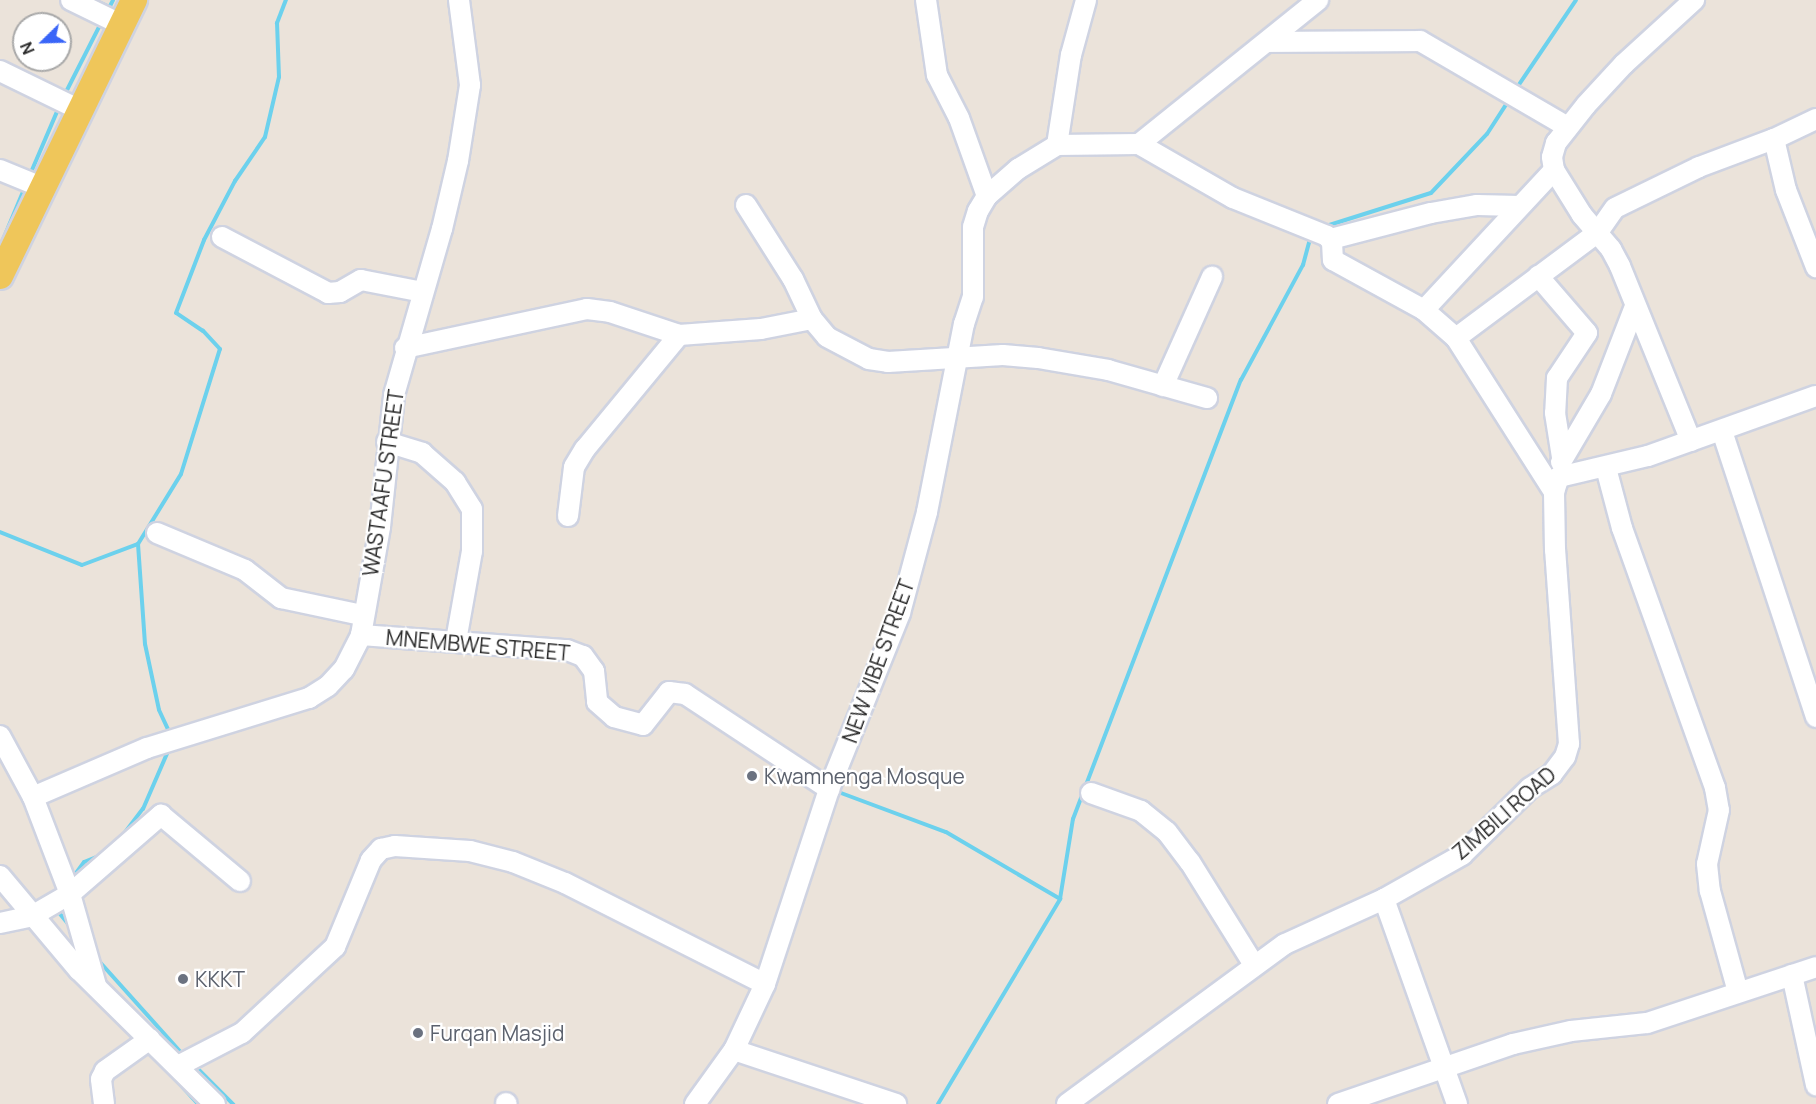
<!DOCTYPE html>
<html>
<head>
<meta charset="utf-8">
<style>
  body { margin:0 }
  #map { position:relative; width:1816px; height:1104px; overflow:hidden; background:#ebe3da; font-family:Manrope,sans-serif }
  div>[style] { position:absolute }
  .stream>* { height:4px; margin:-2px; padding:0 2px; transform-origin:2px; border-radius:2px; background:#6cd1ed }
  .roads { filter:drop-shadow(2px 0 #cfd3e1) drop-shadow(-2px 0 #cfd3e1) drop-shadow(0 2px #cfd3e1) drop-shadow(0 -2px #cfd3e1) }
  .minor>* { height:20px; margin:-10px; padding:0 10px; transform-origin:10px; border-radius:10px; background:#fff }
  .major>* { height:26px; margin:-13px; padding:0 13px; transform-origin:13px; border-radius:13px; background:#efc65a }
  .dots>* { width:16px; height:16px; translate:-50% -50%; box-sizing:border-box; border:3px solid #fff; border-radius:50% }
  span { translate:-50% -50%; white-space:nowrap; text-align:center; line-height:1.15; -webkit-text-stroke:4.5px #fff; paint-order:stroke }
  .street-label { font-size:21px; color:#282828 }
  .worship-label { font-size:21px; color:#5b616d }
  .left { translate:0 -50%; text-align:left }
  .north { position:absolute; left:12px; top:12px; width:60px; height:60px; box-sizing:border-box; background:#fff; border:2px solid #a9a9a9; border-radius:50%; rotate:247deg; font-size:16px; font-weight:700; line-height:24px; text-align:center; color:#282828 }
  .north::after { content:''; display:block; margin:auto; width:21px; height:27px; background:#3965f8; clip-path:polygon(50% 0,100% 100%,50% 72%,0 100%) }
</style>
</head>
<body>
<div id="map">
  <div class="stream">
    <i style="left:94px;top:0;width:17px;rotate:25deg"></i>
    <i style="left:107px;top:12px;width:13px;rotate:-63deg"></i>
    <i style="left:1516px;top:89px;width:107px;rotate:-56deg"></i>
    <i style="left:65px;top:94px;width:82px;rotate:-63.1deg"></i>
    <i style="left:29px;top:177px;width:76px;rotate:-66.8deg"></i>
    <i style="left:1323px;top:227px;width:113px;rotate:-17.5deg"></i>
    <i style="left:1431px;top:193px;width:81px;rotate:-46.5deg"></i>
    <i style="left:1487px;top:134px;width:40px;rotate:-57.1deg"></i>
    <i style="left:0;top:247px;width:65px;rotate:-67.4deg"></i>
    <i style="left:0;top:532px;width:88px;rotate:21.9deg"></i>
    <i style="left:82px;top:565px;width:60px;rotate:-20.6deg"></i>
    <i style="left:138px;top:544px;width:82px;rotate:-58.4deg"></i>
    <i style="left:181px;top:474px;width:131px;rotate:-72.7deg"></i>
    <i style="left:220px;top:349px;width:25px;rotate:-133deg"></i>
    <i style="left:203px;top:331px;width:32px;rotate:-146deg"></i>
    <i style="left:176px;top:313px;width:78px;rotate:-69deg"></i>
    <i style="left:204px;top:240px;width:67px;rotate:-62.3deg"></i>
    <i style="left:235px;top:181px;width:53px;rotate:-55.7deg"></i>
    <i style="left:265px;top:137px;width:62px;rotate:-76.9deg"></i>
    <i style="left:279px;top:77px;width:54px;rotate:-92.1deg"></i>
    <i style="left:277px;top:23px;width:25px;rotate:-69deg"></i>
    <i style="left:138px;top:544px;width:100px;rotate:86deg"></i>
    <i style="left:145px;top:644px;width:67px;rotate:78deg"></i>
    <i style="left:159px;top:710px;width:26px;rotate:65deg"></i>
    <i style="left:841px;top:793px;width:112px;rotate:20.4deg"></i>
    <i style="left:946px;top:832px;width:132px;rotate:30.4deg"></i>
    <i style="left:120px;top:839px;width:38px;rotate:-53deg"></i>
    <i style="left:143px;top:809px;width:65px;rotate:-66.6deg"></i>
    <i style="left:71px;top:880px;width:22px;rotate:-54deg"></i>
    <i style="left:84px;top:862px;width:18px;rotate:-22deg"></i>
    <i style="left:56px;top:909px;width:22px;rotate:51deg"></i>
    <i style="left:98px;top:960px;width:130px;rotate:48.1deg"></i>
    <i style="left:193px;top:1064px;width:57px;rotate:45deg"></i>
    <i style="left:167px;top:1070px;width:46px;rotate:47.6deg"></i>
    <i style="left:938px;top:1104px;width:239px;rotate:-59.2deg"></i>
    <i style="left:1060px;top:899px;width:81px;rotate:-80.8deg"></i>
    <i style="left:1073px;top:819px;width:470px;rotate:-69.1deg"></i>
    <i style="left:1241px;top:380px;width:131px;rotate:-61.7deg"></i>
    <i style="left:1303px;top:265px;width:30px;rotate:-75deg"></i>
  </div>
  <div class="roads">
    <div class="minor">
      <i style="left:71px;top:0;width:57px;rotate:26.1deg"></i>
      <i style="left:926px;top:0;width:76px;rotate:81.7deg"></i>
      <i style="left:937px;top:75px;width:48px;rotate:62.9deg"></i>
      <i style="left:959px;top:118px;width:83px;rotate:70.3deg"></i>
      <i style="left:1269px;top:42px;width:151px;rotate:-0.4deg"></i>
      <i style="left:1420px;top:41px;width:171px;rotate:30.2deg"></i>
      <i style="left:0;top:71px;width:89px;rotate:26deg"></i>
      <i style="left:1816px;top:119px;width:47px;rotate:154.5deg"></i>
      <i style="left:1774px;top:139px;width:52px;rotate:76.8deg"></i>
      <i style="left:1786px;top:190px;width:83px;rotate:68.7deg"></i>
      <i style="left:1139px;top:144px;width:108px;rotate:29.9deg"></i>
      <i style="left:1233px;top:198px;width:101px;rotate:22deg"></i>
      <i style="left:1327px;top:236px;width:8px;rotate:50deg"></i>
      <i style="left:1332px;top:242px;width:18px;rotate:87deg"></i>
      <i style="left:1333px;top:260px;width:104px;rotate:28.8deg"></i>
      <i style="left:1424px;top:310px;width:43px;rotate:41.2deg"></i>
      <i style="left:1456px;top:338px;width:183px;rotate:57.5deg"></i>
      <i style="left:1057px;top:145px;width:91px;rotate:-81.2deg"></i>
      <i style="left:1071px;top:55px;width:57px;rotate:-74.7deg"></i>
      <i style="left:0;top:170px;width:48px;rotate:22.2deg"></i>
      <i style="left:746px;top:205px;width:88px;rotate:57.6deg"></i>
      <i style="left:793px;top:279px;width:44px;rotate:64.6deg"></i>
      <i style="left:812px;top:319px;width:23px;rotate:50deg"></i>
      <i style="left:827px;top:337px;width:47px;rotate:27.6deg"></i>
      <i style="left:869px;top:359px;width:19px;rotate:9deg"></i>
      <i style="left:888px;top:362px;width:115px;rotate:-3.5deg"></i>
      <i style="left:1003px;top:355px;width:35px;rotate:5deg"></i>
      <i style="left:1038px;top:358px;width:71px;rotate:9.7deg"></i>
      <i style="left:1108px;top:370px;width:103px;rotate:15.8deg"></i>
      <i style="left:222px;top:237px;width:120px;rotate:27.8deg"></i>
      <i style="left:328px;top:293px;width:12px;rotate:-5deg"></i>
      <i style="left:340px;top:292px;width:24px;rotate:-30deg"></i>
      <i style="left:361px;top:280px;width:63px;rotate:11deg"></i>
      <i style="left:1331px;top:239px;width:103px;rotate:-14.6deg"></i>
      <i style="left:1431px;top:213px;width:47px;rotate:-9.9deg"></i>
      <i style="left:1477px;top:205px;width:42px;rotate:1.4deg"></i>
      <i style="left:1538px;top:276px;width:75px;rotate:49.3deg"></i>
      <i style="left:1587px;top:333px;width:54px;rotate:123.7deg"></i>
      <i style="left:1557px;top:378px;width:35px;rotate:93deg"></i>
      <i style="left:1555px;top:413px;width:45px;rotate:81deg"></i>
      <i style="left:1424px;top:310px;width:191px;rotate:-47.1deg"></i>
      <i style="left:1456px;top:338px;width:177px;rotate:-36.7deg"></i>
      <i style="left:1598px;top:232px;width:29px;rotate:-55deg"></i>
      <i style="left:1615px;top:208px;width:93px;rotate:-26deg"></i>
      <i style="left:1699px;top:167px;width:80px;rotate:-20.5deg"></i>
      <i style="left:405px;top:348px;width:186px;rotate:-12.1deg"></i>
      <i style="left:587px;top:309px;width:23px;rotate:7deg"></i>
      <i style="left:610px;top:312px;width:73px;rotate:18.4deg"></i>
      <i style="left:679px;top:335px;width:82px;rotate:-4.2deg"></i>
      <i style="left:761px;top:329px;width:52px;rotate:-11.1deg"></i>
      <i style="left:1163px;top:386px;width:120px;rotate:-65.8deg"></i>
      <i style="left:1722px;top:431px;width:301px;rotate:71.8deg"></i>
      <i style="left:1691px;top:441px;width:189px;rotate:-112.1deg"></i>
      <i style="left:1620px;top:266px;width:19px;rotate:-118deg"></i>
      <i style="left:1611px;top:249px;width:45px;rotate:-130.5deg"></i>
      <i style="left:1582px;top:215px;width:53px;rotate:-121.9deg"></i>
      <i style="left:1554px;top:170px;width:13px;rotate:-99deg"></i>
      <i style="left:1552px;top:157px;width:15px;rotate:-74deg"></i>
      <i style="left:1556px;top:143px;width:48px;rotate:-51.7deg"></i>
      <i style="left:1586px;top:105px;width:56px;rotate:-47.2deg"></i>
      <i style="left:1624px;top:64px;width:95px;rotate:-42.4deg"></i>
      <i style="left:387px;top:442px;width:37px;rotate:17deg"></i>
      <i style="left:422px;top:453px;width:44px;rotate:41.3deg"></i>
      <i style="left:455px;top:482px;width:32px;rotate:58deg"></i>
      <i style="left:472px;top:509px;width:42px;rotate:90deg"></i>
      <i style="left:472px;top:551px;width:91px;rotate:100.1deg"></i>
      <i style="left:1561px;top:462px;width:79px;rotate:-59.5deg"></i>
      <i style="left:1601px;top:394px;width:91px;rotate:-68.8deg"></i>
      <i style="left:1606px;top:468px;width:62px;rotate:75.1deg"></i>
      <i style="left:1622px;top:528px;width:276px;rotate:70.3deg"></i>
      <i style="left:1715px;top:788px;width:22px;rotate:80deg"></i>
      <i style="left:1719px;top:810px;width:55px;rotate:102.5deg"></i>
      <i style="left:1707px;top:864px;width:27px;rotate:84deg"></i>
      <i style="left:1710px;top:891px;width:105px;rotate:74.5deg"></i>
      <i style="left:568px;top:516px;width:49px;rotate:-83deg"></i>
      <i style="left:574px;top:467px;width:21px;rotate:-59deg"></i>
      <i style="left:585px;top:449px;width:148px;rotate:-50.5deg"></i>
      <i style="left:157px;top:533px;width:95px;rotate:22.8deg"></i>
      <i style="left:245px;top:570px;width:46px;rotate:37.9deg"></i>
      <i style="left:281px;top:598px;width:83px;rotate:11.9deg"></i>
      <i style="left:361px;top:635px;width:207px;rotate:4.2deg"></i>
      <i style="left:567px;top:650px;width:17px;rotate:21deg"></i>
      <i style="left:583px;top:656px;width:19px;rotate:54deg"></i>
      <i style="left:594px;top:671px;width:31px;rotate:84deg"></i>
      <i style="left:597px;top:702px;width:23px;rotate:41deg"></i>
      <i style="left:614px;top:717px;width:30px;rotate:15deg"></i>
      <i style="left:643px;top:725px;width:42px;rotate:-51.8deg"></i>
      <i style="left:669px;top:692px;width:16px;rotate:7deg"></i>
      <i style="left:685px;top:694px;width:173px;rotate:33.4deg"></i>
      <i style="left:0;top:736px;width:69px;rotate:61.6deg"></i>
      <i style="left:33px;top:797px;width:104px;rotate:69.1deg"></i>
      <i style="left:70px;top:894px;width:95px;rotate:74.1deg"></i>
      <i style="left:1091px;top:793px;width:53px;rotate:19.8deg"></i>
      <i style="left:1141px;top:811px;width:33px;rotate:39deg"></i>
      <i style="left:1167px;top:832px;width:38px;rotate:53deg"></i>
      <i style="left:1190px;top:862px;width:121px;rotate:58.1deg"></i>
      <i style="left:33px;top:797px;width:124px;rotate:-23.3deg"></i>
      <i style="left:147px;top:748px;width:170px;rotate:-17.2deg"></i>
      <i style="left:309px;top:698px;width:22px;rotate:-32deg"></i>
      <i style="left:328px;top:686px;width:23px;rotate:-47deg"></i>
      <i style="left:344px;top:669px;width:38px;rotate:-63deg"></i>
      <i style="left:361px;top:635px;width:110px;rotate:-80deg"></i>
      <i style="left:380px;top:527px;width:133px;rotate:-83.9deg"></i>
      <i style="left:394px;top:395px;width:173px;rotate:-73.9deg"></i>
      <i style="left:442px;top:229px;width:70px;rotate:-76.8deg"></i>
      <i style="left:458px;top:161px;width:77px;rotate:-81deg"></i>
      <i style="left:470px;top:85px;width:86px;rotate:-97.4deg"></i>
      <i style="left:0;top:876px;width:123px;rotate:50deg"></i>
      <i style="left:79px;top:970px;width:191px;rotate:44.6deg"></i>
      <i style="left:1384px;top:899px;width:218px;rotate:70.4deg"></i>
      <i style="left:0;top:923px;width:33px;rotate:-12deg"></i>
      <i style="left:32px;top:916px;width:44px;rotate:-30.1deg"></i>
      <i style="left:70px;top:894px;width:121px;rotate:-41deg"></i>
      <i style="left:161px;top:815px;width:103px;rotate:39.9deg"></i>
      <i style="left:1792px;top:975px;width:113px;rotate:77.7deg"></i>
      <i style="left:734px;top:1050px;width:171px;rotate:18.4deg"></i>
      <i style="left:178px;top:1066px;width:72px;rotate:-27.3deg"></i>
      <i style="left:242px;top:1033px;width:127px;rotate:-42.8deg"></i>
      <i style="left:335px;top:947px;width:94px;rotate:-67.5deg"></i>
      <i style="left:371px;top:860px;width:15px;rotate:-48deg"></i>
      <i style="left:381px;top:849px;width:14px;rotate:-12deg"></i>
      <i style="left:395px;top:846px;width:75px;rotate:3.8deg"></i>
      <i style="left:470px;top:851px;width:44px;rotate:14.3deg"></i>
      <i style="left:513px;top:862px;width:56px;rotate:22deg"></i>
      <i style="left:565px;top:883px;width:224px;rotate:26.8deg"></i>
      <i style="left:506px;top:1103px;width:1px;rotate:45deg"></i>
      <i style="left:104px;top:1104px;width:25px;rotate:-97deg"></i>
      <i style="left:101px;top:1079px;width:9px;rotate:-63deg"></i>
      <i style="left:105px;top:1071px;width:55px;rotate:-35.4deg"></i>
      <i style="left:695px;top:1104px;width:67px;rotate:-54.2deg"></i>
      <i style="left:734px;top:1050px;width:73px;rotate:-64.8deg"></i>
      <i style="left:765px;top:984px;width:205px;rotate:-71.8deg"></i>
      <i style="left:829px;top:789px;width:190px;rotate:-68deg"></i>
      <i style="left:900px;top:613px;width:105px;rotate:-75deg"></i>
      <i style="left:927px;top:512px;width:192px;rotate:-78.9deg"></i>
      <i style="left:964px;top:324px;width:28px;rotate:-72deg"></i>
      <i style="left:973px;top:297px;width:70px;rotate:-90deg"></i>
      <i style="left:973px;top:227px;width:17px;rotate:-73deg"></i>
      <i style="left:978px;top:211px;width:17px;rotate:-59deg"></i>
      <i style="left:987px;top:196px;width:41px;rotate:-41.1deg"></i>
      <i style="left:1018px;top:169px;width:46px;rotate:-31.6deg"></i>
      <i style="left:1057px;top:145px;width:82px;rotate:-0.7deg"></i>
      <i style="left:1139px;top:144px;width:230px;rotate:-38.8deg"></i>
      <i style="left:1067px;top:1104px;width:270px;rotate:-36.3deg"></i>
      <i style="left:1285px;top:944px;width:109px;rotate:-24.4deg"></i>
      <i style="left:1384px;top:899px;width:90px;rotate:-29.4deg"></i>
      <i style="left:1462px;top:855px;width:95px;rotate:-44.6deg"></i>
      <i style="left:1530px;top:788px;width:26px;rotate:-32deg"></i>
      <i style="left:1552px;top:774px;width:21px;rotate:-53deg"></i>
      <i style="left:1565px;top:757px;width:14px;rotate:-73deg"></i>
      <i style="left:1569px;top:744px;width:195px;rotate:-94.1deg"></i>
      <i style="left:1555px;top:550px;width:58px;rotate:-91deg"></i>
      <i style="left:1554px;top:492px;width:16px;rotate:-72deg"></i>
      <i style="left:1559px;top:477px;width:91px;rotate:-13.3deg"></i>
      <i style="left:1648px;top:456px;width:178px;rotate:-19.7deg"></i>
      <i style="left:1338px;top:1104px;width:185px;rotate:-18.9deg"></i>
      <i style="left:1513px;top:1044px;width:59px;rotate:-12.6deg"></i>
      <i style="left:1571px;top:1031px;width:76px;rotate:-6deg"></i>
      <i style="left:1647px;top:1023px;width:178px;rotate:-18.3deg"></i>
    </div>
    <div class="major">
      <i style="left:0;top:276px;width:307px;rotate:-64.1deg"></i>
    </div>
  </div>
  <div class="dots">
    <i style="left:752px;top:776px;background:#6b7280"></i>
    <i style="left:183px;top:979px;background:#6b7280"></i>
    <i style="left:418px;top:1033px;background:#6b7280"></i>
  </div>
  <div class="street-label">
    <span style="left:383px;top:483px;rotate:-82deg">WASTAAFU STREET</span>
    <span style="left:478px;top:645px;rotate:5deg">MNEMBWE STREET</span>
    <span style="left:878px;top:661px;rotate:-70deg">NEW VIBE STREET</span>
    <span style="left:1504px;top:813px;rotate:-41deg">ZIMBILI ROAD</span>
  </div>
  <div class="worship-label">
    <span class="left" style="left:764px;top:776px">Kwamnenga Mosque</span>
    <span class="left" style="left:195px;top:979px">KKKT</span>
    <span class="left" style="left:430px;top:1033px">Furqan Masjid</span>
  </div>
  <div class="north">N</div>
</div>
</body>
</html>
